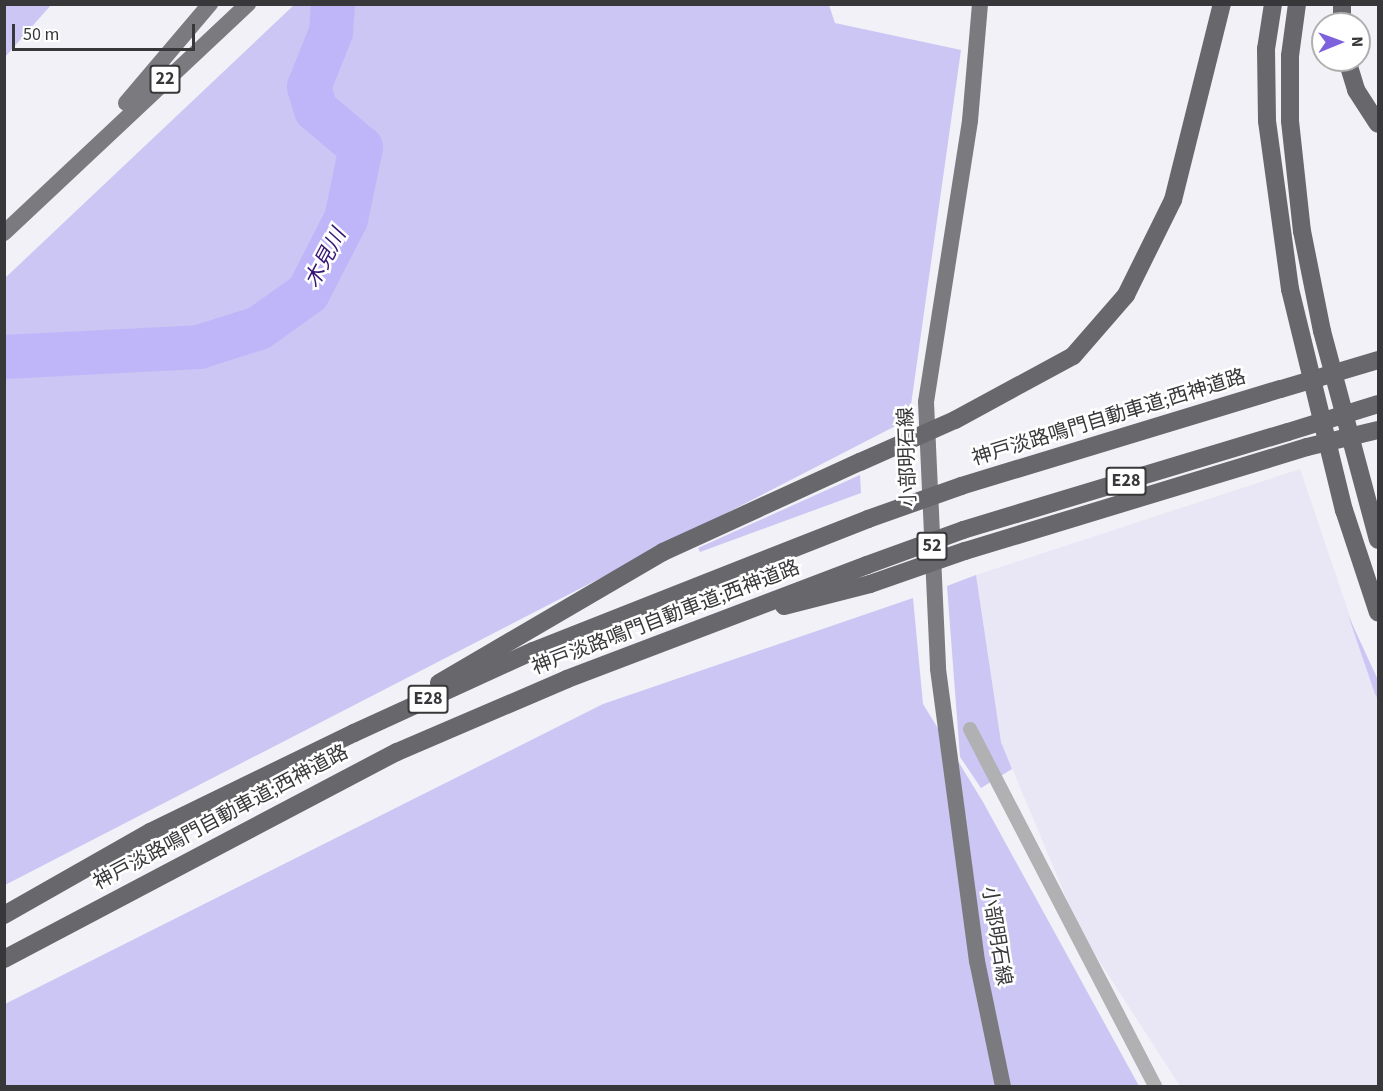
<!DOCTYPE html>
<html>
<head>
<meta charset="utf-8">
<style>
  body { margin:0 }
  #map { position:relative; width:1383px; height:1091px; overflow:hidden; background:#f1f1f7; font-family:"Source Sans 3","Noto Sans JP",sans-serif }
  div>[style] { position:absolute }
  .built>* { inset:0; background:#e9e7f5 }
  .green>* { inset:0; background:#cbc6f3 }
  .river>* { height:44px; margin:-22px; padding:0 22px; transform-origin:22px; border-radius:22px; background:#bfb6f9 }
  .service>* { height:14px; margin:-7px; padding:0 7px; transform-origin:7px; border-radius:7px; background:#b1b1b3 }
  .primary>* { height:16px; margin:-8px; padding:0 8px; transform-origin:8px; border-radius:8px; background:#7b7a7f }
  .motorway>* { height:18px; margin:-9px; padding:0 9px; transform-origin:9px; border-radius:9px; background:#67676c }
  .motorway-bridge>* { height:18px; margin:-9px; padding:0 9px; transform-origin:9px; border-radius:9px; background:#67676c }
  span { translate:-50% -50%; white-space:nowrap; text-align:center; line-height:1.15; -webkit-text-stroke:5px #fff; paint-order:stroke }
  .shield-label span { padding:2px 4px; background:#fff; border:2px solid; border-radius:4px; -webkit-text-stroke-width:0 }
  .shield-label { font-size:18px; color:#38383a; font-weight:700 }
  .street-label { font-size:20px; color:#38383a }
  .water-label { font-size:21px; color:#341473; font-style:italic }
  .frame { position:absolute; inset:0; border:6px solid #38383a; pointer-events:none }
  .north { position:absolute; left:1311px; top:12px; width:60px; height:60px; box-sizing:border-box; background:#fff; border:2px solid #afafb0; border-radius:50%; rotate:89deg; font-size:16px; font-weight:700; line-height:24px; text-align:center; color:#38383a }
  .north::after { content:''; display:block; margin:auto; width:21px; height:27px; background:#7e62dd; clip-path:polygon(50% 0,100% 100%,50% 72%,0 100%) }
  .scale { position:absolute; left:12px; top:24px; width:183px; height:27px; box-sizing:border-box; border:3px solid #38383a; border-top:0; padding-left:8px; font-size:18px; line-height:21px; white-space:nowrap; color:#38383a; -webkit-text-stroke:4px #fff; paint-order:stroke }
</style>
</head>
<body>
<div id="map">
  <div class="built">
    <i style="clip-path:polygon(1300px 469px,1378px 699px,1378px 1086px,1180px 1086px,1081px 933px,1001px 742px,976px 575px)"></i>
  </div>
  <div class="green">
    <i style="clip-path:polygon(5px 4px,51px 5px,5px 57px,4px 5px)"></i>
    <i style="clip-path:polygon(294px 5px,829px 5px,835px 23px,961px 50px,909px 419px,5px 885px,4px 279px)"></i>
    <i style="clip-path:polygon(860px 475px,861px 493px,700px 552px,698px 548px)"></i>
    <i style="clip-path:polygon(976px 575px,1001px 742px,1012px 769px,981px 788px,960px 757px,947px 586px)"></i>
    <i style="clip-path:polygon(913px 598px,923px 704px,983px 802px,1139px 1086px,5px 1086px,5px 1004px,603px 704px)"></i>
    <i style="clip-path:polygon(1348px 615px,1378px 680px,1378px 699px,1375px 694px)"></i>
  </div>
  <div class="river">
    <i style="left:4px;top:357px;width:195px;rotate:-2.9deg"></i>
    <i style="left:199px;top:347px;width:63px;rotate:-17.6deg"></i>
    <i style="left:259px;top:328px;width:60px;rotate:-35.5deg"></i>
    <i style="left:308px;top:293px;width:83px;rotate:-62.8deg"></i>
    <i style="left:346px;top:219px;width:73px;rotate:-78.1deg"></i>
    <i style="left:361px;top:148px;width:59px;rotate:-139.8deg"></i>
    <i style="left:316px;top:110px;width:24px;rotate:-107deg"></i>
    <i style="left:309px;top:87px;width:59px;rotate:-68.2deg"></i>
    <i style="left:331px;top:32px;width:28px;rotate:-86deg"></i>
  </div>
  <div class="service">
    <i style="left:970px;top:729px;width:402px;rotate:62.6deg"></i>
  </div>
  <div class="primary">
    <i style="left:980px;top:4px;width:117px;rotate:94.9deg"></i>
    <i style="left:970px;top:121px;width:284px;rotate:98.9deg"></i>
    <i style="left:926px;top:402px;width:267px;rotate:87.4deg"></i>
    <i style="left:938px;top:669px;width:295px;rotate:82.4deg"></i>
    <i style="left:977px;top:961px;width:128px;rotate:78.3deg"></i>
    <i style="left:126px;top:103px;width:130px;rotate:-49.7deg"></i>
    <i style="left:4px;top:233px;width:335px;rotate:-43.2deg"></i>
  </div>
  <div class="motorway">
    <i style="left:1273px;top:4px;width:46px;rotate:98.8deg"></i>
    <i style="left:1266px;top:49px;width:72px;rotate:89.2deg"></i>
    <i style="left:1267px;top:121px;width:170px;rotate:82.2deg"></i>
    <i style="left:1290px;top:289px;width:228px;rotate:76.3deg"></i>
    <i style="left:1344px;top:510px;width:108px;rotate:71.7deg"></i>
    <i style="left:1297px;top:4px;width:52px;rotate:97.7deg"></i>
    <i style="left:1290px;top:56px;width:65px;rotate:90deg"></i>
    <i style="left:1290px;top:121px;width:111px;rotate:83.8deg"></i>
    <i style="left:1302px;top:231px;width:102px;rotate:78.7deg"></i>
    <i style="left:1322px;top:331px;width:216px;rotate:75deg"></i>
    <i style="left:1342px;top:4px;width:20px;rotate:90deg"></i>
    <i style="left:1347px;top:60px;width:31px;rotate:73deg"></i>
    <i style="left:1356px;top:90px;width:40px;rotate:57.1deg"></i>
    <i style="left:955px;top:420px;width:134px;rotate:-28.5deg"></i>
    <i style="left:1073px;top:356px;width:81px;rotate:-49deg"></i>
    <i style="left:1126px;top:295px;width:106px;rotate:-63.7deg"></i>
    <i style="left:1173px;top:200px;width:202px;rotate:-76deg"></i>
    <i style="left:961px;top:486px;width:334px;rotate:-16.9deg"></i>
    <i style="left:963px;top:530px;width:339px;rotate:-16.8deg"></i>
    <i style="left:965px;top:551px;width:357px;rotate:-16.9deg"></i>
    <i style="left:784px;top:606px;width:89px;rotate:-14.3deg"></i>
    <i style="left:439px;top:683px;width:259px;rotate:-30.3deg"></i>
    <i style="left:663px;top:552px;width:217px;rotate:-24.6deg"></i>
    <i style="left:4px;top:915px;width:168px;rotate:-29.6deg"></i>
    <i style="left:150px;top:832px;width:227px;rotate:-25.9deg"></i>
    <i style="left:354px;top:733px;width:197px;rotate:-24.6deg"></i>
    <i style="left:533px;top:651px;width:360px;rotate:-21.5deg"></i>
    <i style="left:4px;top:959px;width:444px;rotate:-27.8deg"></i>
    <i style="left:397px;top:752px;width:185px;rotate:-23.2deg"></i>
    <i style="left:567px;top:679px;width:321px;rotate:-20.8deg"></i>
  </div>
  <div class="motorway-bridge">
    <i style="left:1281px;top:389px;width:101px;rotate:-16.6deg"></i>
    <i style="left:1288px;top:432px;width:94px;rotate:-17.3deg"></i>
    <i style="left:1307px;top:447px;width:73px;rotate:-13.5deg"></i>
    <i style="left:860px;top:462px;width:104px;rotate:-23.9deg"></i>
    <i style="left:868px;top:519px;width:99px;rotate:-19.5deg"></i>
    <i style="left:867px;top:565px;width:102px;rotate:-20deg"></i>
    <i style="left:870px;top:584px;width:101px;rotate:-19.2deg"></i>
  </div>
  <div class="shield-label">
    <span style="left:165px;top:79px">22</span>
    <span style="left:1126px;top:481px">E28</span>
    <span style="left:932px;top:546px">52</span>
    <span style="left:428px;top:699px">E28</span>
  </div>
  <div class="street-label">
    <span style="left:1109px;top:418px;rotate:-17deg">神戸淡路鳴門自動車道;西神道路</span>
    <span style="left:908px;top:457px;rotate:-92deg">小部明石線</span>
    <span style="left:666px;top:618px;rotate:-21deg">神戸淡路鳴門自動車道;西神道路</span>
    <span style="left:221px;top:818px;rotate:-28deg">神戸淡路鳴門自動車道;西神道路</span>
    <span style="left:996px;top:936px;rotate:81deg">小部明石線</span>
  </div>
  <div class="water-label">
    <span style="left:325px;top:258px;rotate:-62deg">木見川</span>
  </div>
  <div class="frame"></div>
  <div class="north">N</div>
  <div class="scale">50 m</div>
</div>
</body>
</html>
